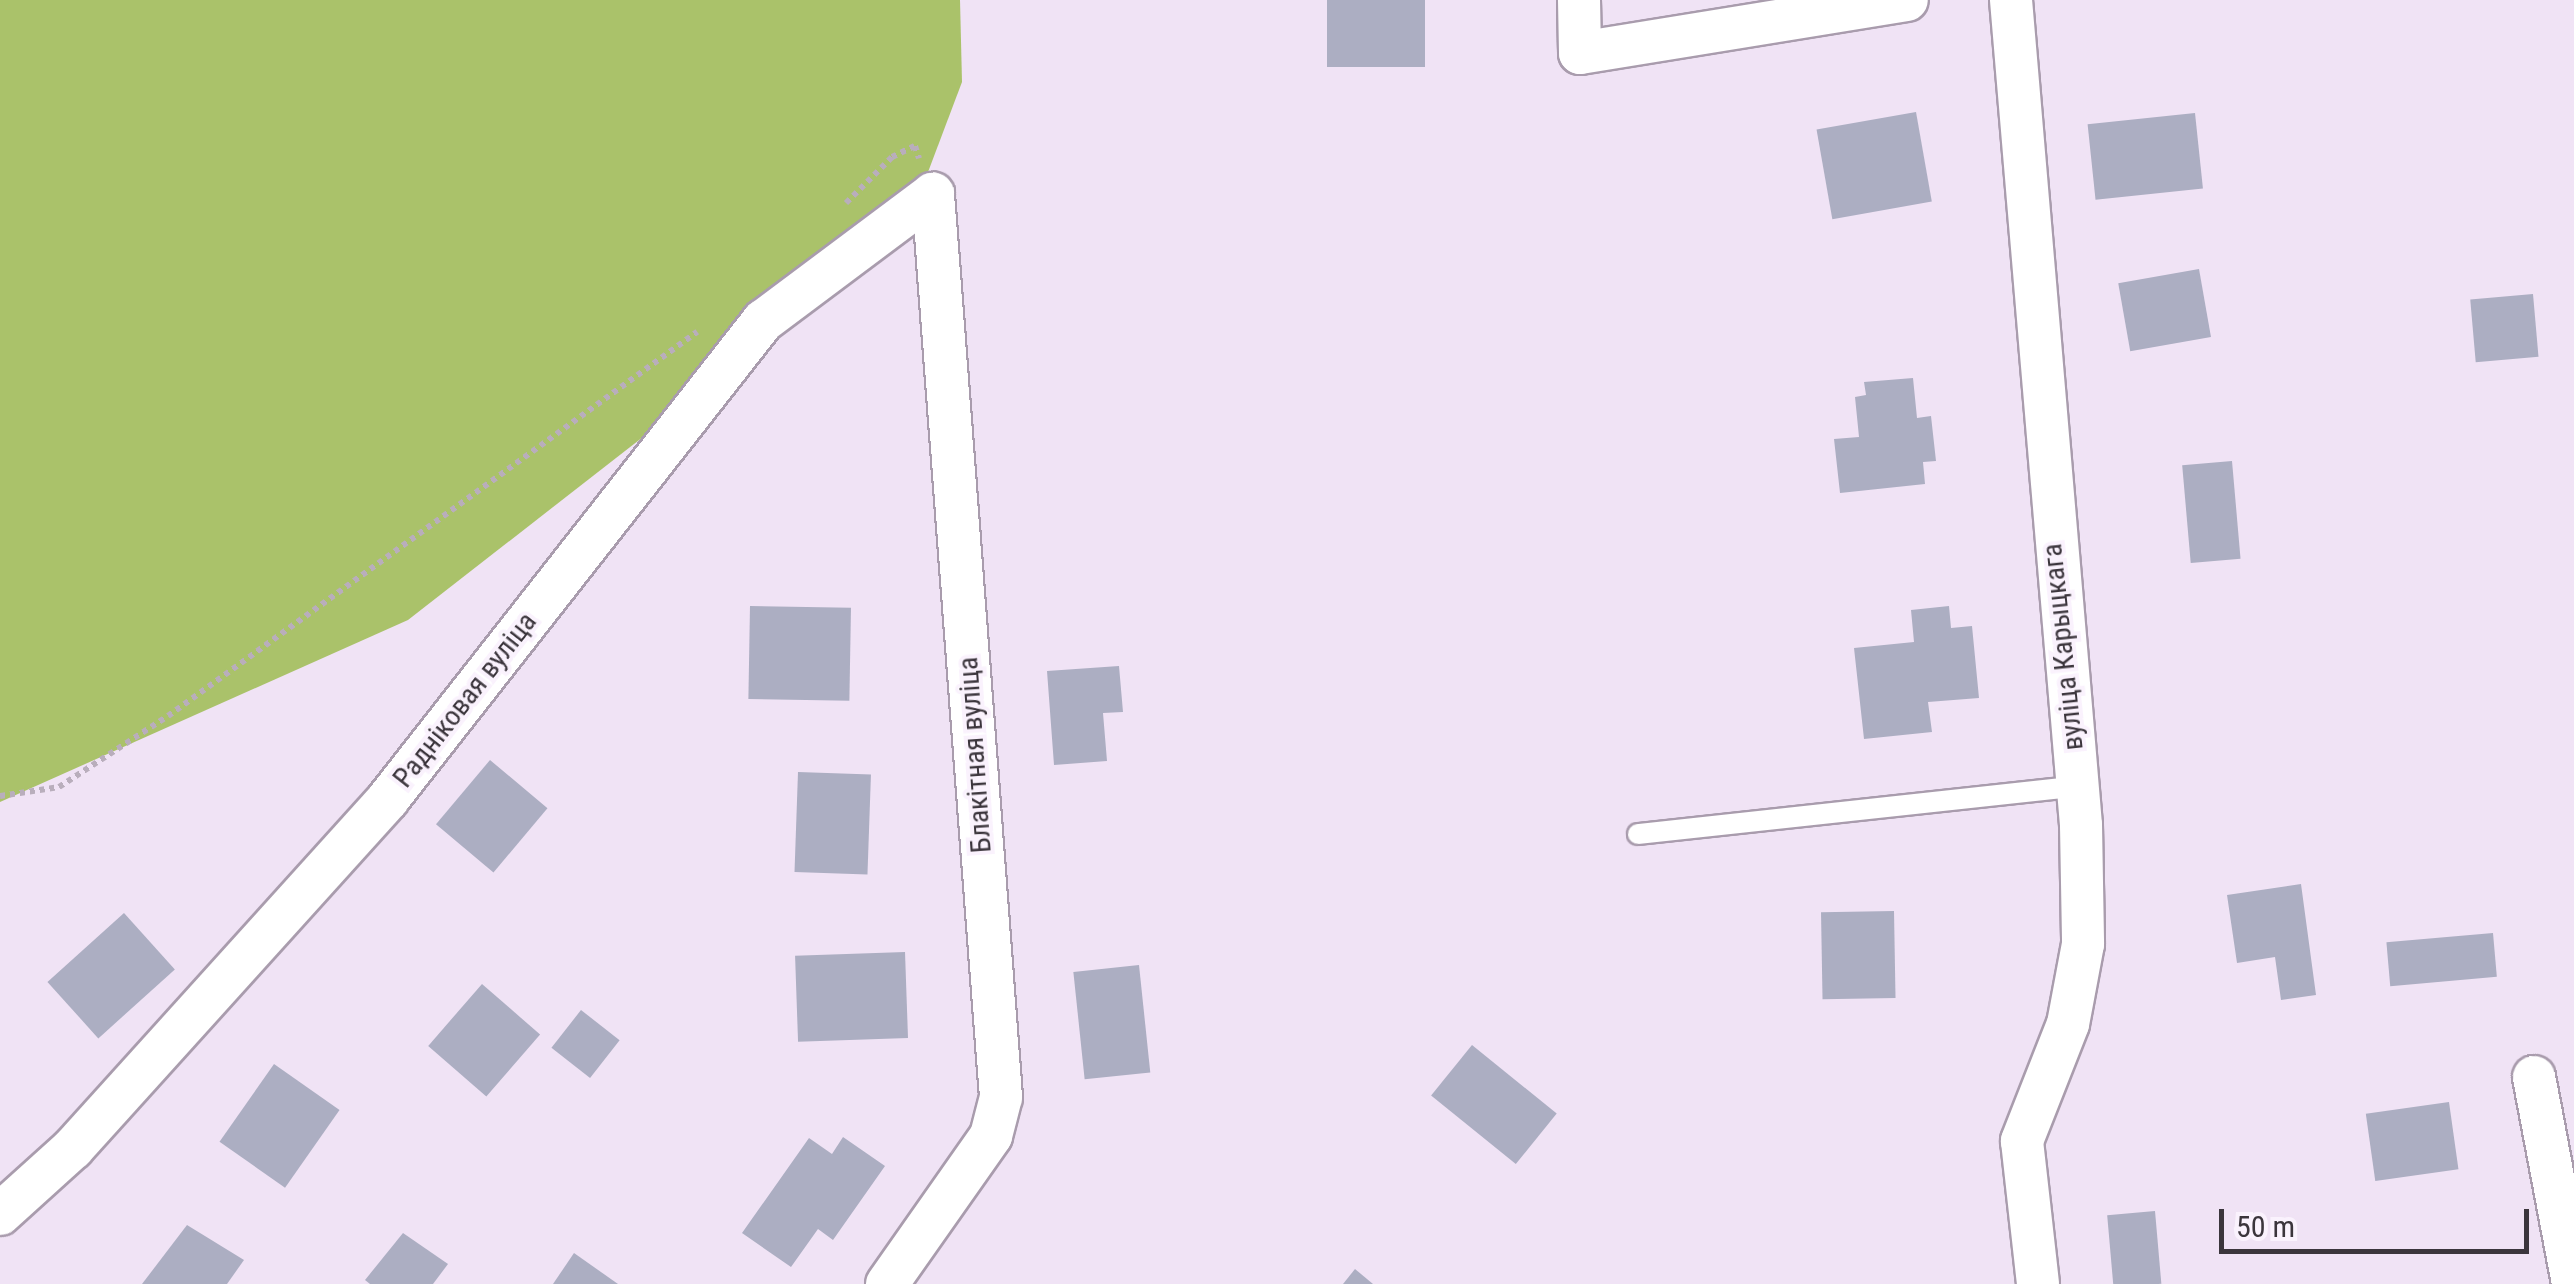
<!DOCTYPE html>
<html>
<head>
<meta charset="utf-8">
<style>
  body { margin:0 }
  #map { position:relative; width:2574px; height:1284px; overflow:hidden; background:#f0e3f5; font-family:"Roboto Condensed",sans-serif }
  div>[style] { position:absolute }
  .forest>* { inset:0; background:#aac26a }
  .building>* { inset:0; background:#acaec2; transform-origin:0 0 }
  .path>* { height:6px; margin-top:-3px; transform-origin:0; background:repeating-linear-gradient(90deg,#b9aebc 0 5px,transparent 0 10px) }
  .roads { filter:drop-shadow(2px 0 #a99cad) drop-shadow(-2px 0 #a99cad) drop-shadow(0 2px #a99cad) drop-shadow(0 -2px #a99cad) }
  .service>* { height:20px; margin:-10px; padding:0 10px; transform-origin:10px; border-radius:10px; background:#fff }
  .minor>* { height:42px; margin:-21px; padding:0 21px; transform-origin:21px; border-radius:21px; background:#fff }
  span { translate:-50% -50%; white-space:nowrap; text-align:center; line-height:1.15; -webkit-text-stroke:8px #faf2fd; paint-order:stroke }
  .street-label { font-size:28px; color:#3b353c }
  .scale { position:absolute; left:2219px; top:1209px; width:310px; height:45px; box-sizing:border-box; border:5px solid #3b353c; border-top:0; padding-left:12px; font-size:30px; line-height:35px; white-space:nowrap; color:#3b353c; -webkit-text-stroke:8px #faf2fd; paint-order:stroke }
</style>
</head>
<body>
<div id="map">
  <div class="forest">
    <i style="clip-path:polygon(0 0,960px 0,962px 82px,905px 233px,408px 620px,0 802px)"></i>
  </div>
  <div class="building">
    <i style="left:1327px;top:0;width:98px;height:67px"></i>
    <i style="left:1916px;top:112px;width:91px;height:101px;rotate:80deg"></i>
    <i style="left:2195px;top:113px;width:76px;height:108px;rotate:84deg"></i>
    <i style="left:2199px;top:269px;width:69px;height:82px;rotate:80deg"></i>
    <i style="left:2533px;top:294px;width:63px;height:63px;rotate:85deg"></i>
    <i style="clip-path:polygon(1913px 378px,1917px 418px,1931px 416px,1936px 461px,1923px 462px,1925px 484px,1840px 493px,1834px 439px,1859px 437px,1855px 397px,1866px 395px,1864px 382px)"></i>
    <i style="left:2232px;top:461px;width:98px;height:50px;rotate:85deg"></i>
    <i style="left:750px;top:606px;width:101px;height:93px;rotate:1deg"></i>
    <i style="clip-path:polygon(1949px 606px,1951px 628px,1972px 626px,1979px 698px,1928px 702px,1932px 732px,1864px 739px,1854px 648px,1914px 642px,1911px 610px)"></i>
    <i style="clip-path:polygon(1119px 666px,1123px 712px,1103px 713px,1107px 761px,1054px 765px,1047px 671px)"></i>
    <i style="left:490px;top:760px;width:75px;height:84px;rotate:40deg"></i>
    <i style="left:798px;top:772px;width:73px;height:100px;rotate:2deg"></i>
    <i style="clip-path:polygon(2301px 884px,2316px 995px,2281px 1000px,2275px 957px,2237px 963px,2227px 895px)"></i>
    <i style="left:1894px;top:911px;width:87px;height:73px;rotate:89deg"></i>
    <i style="left:124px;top:913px;width:76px;height:103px;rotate:48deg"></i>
    <i style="left:2493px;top:933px;width:44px;height:107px;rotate:85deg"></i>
    <i style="left:905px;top:952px;width:86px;height:110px;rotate:88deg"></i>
    <i style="left:1139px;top:965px;width:108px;height:66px;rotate:84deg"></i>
    <i style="left:482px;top:984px;width:77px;height:82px;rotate:41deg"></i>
    <i style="left:581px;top:1010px;width:49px;height:48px;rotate:38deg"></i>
    <i style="left:1472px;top:1045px;width:109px;height:65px;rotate:39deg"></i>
    <i style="left:274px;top:1064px;width:80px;height:95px;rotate:35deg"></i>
    <i style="left:2449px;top:1102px;width:68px;height:84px;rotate:82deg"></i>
    <i style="clip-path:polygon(843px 1137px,885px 1166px,833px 1240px,818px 1229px,791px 1267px,742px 1233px,809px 1138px,832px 1154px)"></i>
    <i style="left:2155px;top:1211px;width:73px;height:48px;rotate:85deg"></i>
    <i style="clip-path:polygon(187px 1225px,244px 1260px,227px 1284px,142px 1284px)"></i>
    <i style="clip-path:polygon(403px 1233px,448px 1264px,433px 1284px,370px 1284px,365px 1280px)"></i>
    <i style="clip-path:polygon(574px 1253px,618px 1284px,553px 1284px)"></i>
    <i style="clip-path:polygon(1355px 1269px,1373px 1284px,1343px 1284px)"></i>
  </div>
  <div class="path">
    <i style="left:846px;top:203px;width:65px;rotate:-45deg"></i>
    <i style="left:892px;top:157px;width:25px;rotate:-26deg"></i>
    <i style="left:915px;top:146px;width:13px;rotate:72deg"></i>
    <i style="left:0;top:796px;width:60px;rotate:-8.7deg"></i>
    <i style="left:59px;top:787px;width:130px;rotate:-33.1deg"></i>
    <i style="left:168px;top:716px;width:654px;rotate:-35.98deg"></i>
  </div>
  <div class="roads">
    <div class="service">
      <i style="left:1638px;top:834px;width:442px;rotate:-6.2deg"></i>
    </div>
    <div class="minor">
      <i style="left:1579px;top:0;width:53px;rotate:88.9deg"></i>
      <i style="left:1580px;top:53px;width:331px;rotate:-9.2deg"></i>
      <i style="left:2011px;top:0;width:828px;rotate:85.15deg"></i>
      <i style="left:2081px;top:825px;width:119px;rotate:89deg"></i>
      <i style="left:2083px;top:944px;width:81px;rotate:100.6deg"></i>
      <i style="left:2068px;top:1024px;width:126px;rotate:111.5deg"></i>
      <i style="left:2022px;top:1141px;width:144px;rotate:83.6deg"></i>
      <i style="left:2534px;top:1077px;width:211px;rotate:79.3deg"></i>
      <i style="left:0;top:1214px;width:98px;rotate:-42.1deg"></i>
      <i style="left:73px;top:1148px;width:470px;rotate:-47.9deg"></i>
      <i style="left:388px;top:799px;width:608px;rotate:-51.89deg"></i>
      <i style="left:763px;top:321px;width:212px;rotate:-36.8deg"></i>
      <i style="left:887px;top:1284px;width:181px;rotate:-54.9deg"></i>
      <i style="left:991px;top:1136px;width:40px;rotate:-75.6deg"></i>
      <i style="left:1001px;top:1097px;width:906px;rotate:-94.31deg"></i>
    </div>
  </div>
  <div class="street-label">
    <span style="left:2063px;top:647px;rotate:-96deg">вуліца Карыцкага</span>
    <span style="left:465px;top:700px;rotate:-52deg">Радніковая вуліца</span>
    <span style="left:975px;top:755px;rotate:-94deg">Блакітная вуліца</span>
  </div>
  <div class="scale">50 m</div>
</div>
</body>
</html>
